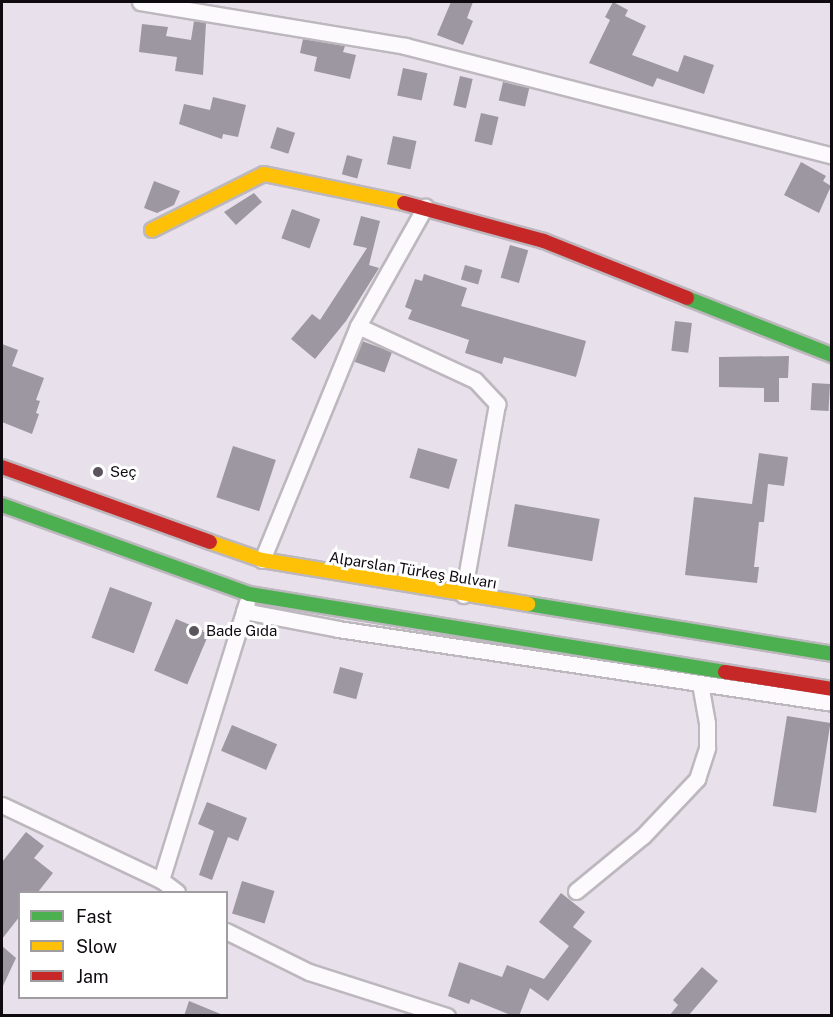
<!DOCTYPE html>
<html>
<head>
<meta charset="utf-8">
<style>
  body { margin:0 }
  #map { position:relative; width:833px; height:1017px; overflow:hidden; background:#e8e0eb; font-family:"Public Sans",sans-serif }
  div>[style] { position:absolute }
  .building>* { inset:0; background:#9c97a0; transform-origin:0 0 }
  .roads { filter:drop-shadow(2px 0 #bdb7be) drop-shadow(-2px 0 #bdb7be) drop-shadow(0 2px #bdb7be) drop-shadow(0 -2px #bdb7be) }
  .street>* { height:15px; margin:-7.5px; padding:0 7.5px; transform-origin:7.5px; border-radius:7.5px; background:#fcfafc }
  .fast>* { height:14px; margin:-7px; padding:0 7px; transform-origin:7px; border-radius:7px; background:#4caf50 }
  .slow>* { height:14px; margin:-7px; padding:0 7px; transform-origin:7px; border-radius:7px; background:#ffc107 }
  .jam>* { height:14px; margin:-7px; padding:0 7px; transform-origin:7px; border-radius:7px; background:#c62828 }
  .dots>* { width:16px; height:16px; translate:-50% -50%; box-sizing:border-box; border:3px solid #fff; border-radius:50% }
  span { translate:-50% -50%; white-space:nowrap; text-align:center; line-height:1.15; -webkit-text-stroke:6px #fff; paint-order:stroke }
  .poi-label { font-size:15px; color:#0e0a10 }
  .left { translate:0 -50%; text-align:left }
  .street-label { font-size:15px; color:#0e0a10 }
  .frame { position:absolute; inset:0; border:3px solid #0e0a10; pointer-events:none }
  .legend { position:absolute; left:18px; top:891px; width:210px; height:108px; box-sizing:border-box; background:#fff; border:2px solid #9f9d9f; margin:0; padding:8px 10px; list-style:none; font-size:18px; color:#0e0a10 }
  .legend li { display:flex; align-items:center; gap:12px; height:30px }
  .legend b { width:30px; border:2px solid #9f9d9f }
</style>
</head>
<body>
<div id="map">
  <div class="building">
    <i style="clip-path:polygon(451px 2px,473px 2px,467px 18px,473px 21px,463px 45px,437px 35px)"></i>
    <i style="clip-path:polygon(613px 2px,628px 10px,625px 16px,646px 26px,632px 55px,678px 72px,684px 55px,714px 65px,704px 94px,657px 78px,653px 87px,589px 63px,610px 20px,605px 17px)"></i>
    <i style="clip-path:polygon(194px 21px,206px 23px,203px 75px,175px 71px,177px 57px,139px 52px,142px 24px,168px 27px,166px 36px,191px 40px)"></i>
    <i style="clip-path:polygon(303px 39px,345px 46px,343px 52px,356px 55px,350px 79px,314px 71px,317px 57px,300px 53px)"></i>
    <i style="left:403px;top:68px;width:25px;height:28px;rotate:12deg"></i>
    <i style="left:460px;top:76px;width:13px;height:30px;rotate:13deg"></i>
    <i style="left:503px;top:82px;width:27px;height:19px;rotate:13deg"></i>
    <i style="clip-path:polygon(213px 97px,246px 105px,238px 137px,223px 134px,222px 139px,179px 124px,184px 104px,210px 110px)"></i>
    <i style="left:481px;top:113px;width:18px;height:29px;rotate:13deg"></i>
    <i style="left:277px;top:127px;width:19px;height:22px;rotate:18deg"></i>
    <i style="left:393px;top:136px;width:24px;height:29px;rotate:12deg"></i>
    <i style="left:347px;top:155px;width:16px;height:20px;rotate:15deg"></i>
    <i style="clip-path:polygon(801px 162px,826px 176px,823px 181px,831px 186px,819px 213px,784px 195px)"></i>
    <i style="clip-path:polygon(154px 181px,180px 191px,174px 205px,157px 213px,144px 208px)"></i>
    <i style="clip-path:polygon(254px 193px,262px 202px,236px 225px,224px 212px)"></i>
    <i style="left:292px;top:209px;width:30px;height:31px;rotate:20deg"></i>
    <i style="clip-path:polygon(361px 216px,380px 221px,369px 265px,379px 268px,346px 321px,315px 359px,291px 339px,312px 314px,320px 320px,367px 248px,353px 245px)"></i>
    <i style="left:510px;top:245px;width:19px;height:34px;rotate:16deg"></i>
    <i style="left:465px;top:265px;width:18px;height:15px;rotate:16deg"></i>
    <i style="clip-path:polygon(424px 274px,467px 288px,461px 306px,586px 341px,576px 377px,504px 357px,502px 364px,465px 353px,469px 340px,408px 319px,412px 310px,405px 307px,415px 279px,422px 281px)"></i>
    <i style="left:675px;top:321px;width:17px;height:30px;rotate:7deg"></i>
    <i style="left:362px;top:341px;width:32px;height:22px;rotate:20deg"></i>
    <i style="clip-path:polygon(2px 344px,18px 350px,12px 366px,44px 378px,36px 400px,40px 401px,36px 413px,39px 414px,32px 434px,2px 422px)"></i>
    <i style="clip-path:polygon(789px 356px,788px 378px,779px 378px,779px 402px,764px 402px,764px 388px,719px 387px,719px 357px)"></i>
    <i style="left:812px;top:383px;width:18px;height:27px;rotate:3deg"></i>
    <i style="left:233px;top:446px;width:45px;height:54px;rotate:18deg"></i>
    <i style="left:418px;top:448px;width:41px;height:31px;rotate:16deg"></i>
    <i style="clip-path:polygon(759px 453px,788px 457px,784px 486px,768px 484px,764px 522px,759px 522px,754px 567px,759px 567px,757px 583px,685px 575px,694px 497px,752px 504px)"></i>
    <i style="left:515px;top:504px;width:86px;height:43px;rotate:10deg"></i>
    <i style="left:110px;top:587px;width:45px;height:54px;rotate:20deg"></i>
    <i style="left:176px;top:619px;width:36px;height:56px;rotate:23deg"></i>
    <i style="left:340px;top:667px;width:24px;height:27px;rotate:15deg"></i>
    <i style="left:787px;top:716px;width:44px;height:91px;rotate:9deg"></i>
    <i style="left:232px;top:725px;width:49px;height:28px;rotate:23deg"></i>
    <i style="clip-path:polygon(207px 802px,247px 818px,238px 841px,228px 837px,212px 880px,199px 875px,214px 831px,198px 824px)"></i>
    <i style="clip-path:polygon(26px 832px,44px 846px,34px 858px,53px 873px,38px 892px,20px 892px,20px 916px,2px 939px,2px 862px)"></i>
    <i style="left:242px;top:881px;width:34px;height:34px;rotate:17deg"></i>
    <i style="clip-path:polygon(561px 893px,585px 912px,573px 927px,592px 941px,548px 1001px,530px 988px,519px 1016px,513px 1016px,471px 999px,469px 1004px,448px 996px,459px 962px,502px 977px,507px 965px,544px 979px,569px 946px,539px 922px)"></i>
    <i style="clip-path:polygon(2px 946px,16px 958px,2px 988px)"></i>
    <i style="clip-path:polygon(702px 967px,718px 981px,688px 1016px,669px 1016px,678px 1005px,673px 1000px)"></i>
    <i style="clip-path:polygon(189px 1001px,223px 1015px,223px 1016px,184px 1016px)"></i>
  </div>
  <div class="roads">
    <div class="street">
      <i style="left:140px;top:2px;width:269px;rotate:9.4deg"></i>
      <i style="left:405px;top:46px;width:441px;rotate:14.4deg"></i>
      <i style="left:358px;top:326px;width:129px;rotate:24.8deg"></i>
      <i style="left:475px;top:380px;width:33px;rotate:47deg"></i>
      <i style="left:497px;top:404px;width:194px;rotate:100.1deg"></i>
      <i style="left:262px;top:560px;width:253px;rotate:-67.7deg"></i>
      <i style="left:358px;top:326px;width:137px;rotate:-60.6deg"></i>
      <i style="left:244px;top:611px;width:96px;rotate:10.8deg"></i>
      <i style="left:338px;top:629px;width:500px;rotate:8.5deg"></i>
      <i style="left:2px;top:805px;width:176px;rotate:25.3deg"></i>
      <i style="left:161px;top:880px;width:20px;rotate:37deg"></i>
      <i style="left:161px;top:880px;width:290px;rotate:-72.8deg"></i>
      <i style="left:576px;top:891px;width:87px;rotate:-39.4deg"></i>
      <i style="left:643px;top:836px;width:79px;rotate:-46.5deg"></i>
      <i style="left:697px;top:779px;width:33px;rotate:-72deg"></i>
      <i style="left:707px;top:748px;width:25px;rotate:-90deg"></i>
      <i style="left:707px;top:723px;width:40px;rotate:-100deg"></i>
      <i style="left:226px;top:931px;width:93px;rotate:26.3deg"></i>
      <i style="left:309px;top:972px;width:145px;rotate:17.7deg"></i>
    </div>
    <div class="fast">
      <i style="left:687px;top:298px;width:156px;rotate:21.5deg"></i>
      <i style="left:2px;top:505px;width:263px;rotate:19.8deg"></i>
      <i style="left:249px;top:594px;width:482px;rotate:9.3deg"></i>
      <i style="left:528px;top:604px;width:308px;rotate:9.3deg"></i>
    </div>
    <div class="slow">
      <i style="left:152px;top:230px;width:125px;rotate:-26.6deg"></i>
      <i style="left:264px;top:174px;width:143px;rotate:11.7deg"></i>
      <i style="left:210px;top:542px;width:55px;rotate:19.1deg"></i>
      <i style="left:262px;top:560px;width:270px;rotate:9.4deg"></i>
    </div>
    <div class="jam">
      <i style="left:404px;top:203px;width:145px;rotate:15.2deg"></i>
      <i style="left:544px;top:241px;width:154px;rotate:21.7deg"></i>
      <i style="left:2px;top:467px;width:221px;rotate:19.8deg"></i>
      <i style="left:725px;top:672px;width:108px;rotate:9deg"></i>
    </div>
  </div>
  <div class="dots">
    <i style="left:98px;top:472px;background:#5a555d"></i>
    <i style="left:194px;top:631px;background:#5a555d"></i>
  </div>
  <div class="poi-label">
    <span class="left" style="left:110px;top:472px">Seç</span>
    <span class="left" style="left:206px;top:631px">Bade Gıda</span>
  </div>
  <div class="street-label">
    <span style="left:413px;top:570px;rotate:9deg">Alparslan Türkeş Bulvarı</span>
  </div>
  <div class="frame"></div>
  <ul class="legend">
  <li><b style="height:8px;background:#4caf50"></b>Fast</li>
  <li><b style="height:8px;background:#ffc107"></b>Slow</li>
  <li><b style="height:8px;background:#c62828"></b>Jam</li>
  </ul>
</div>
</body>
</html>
